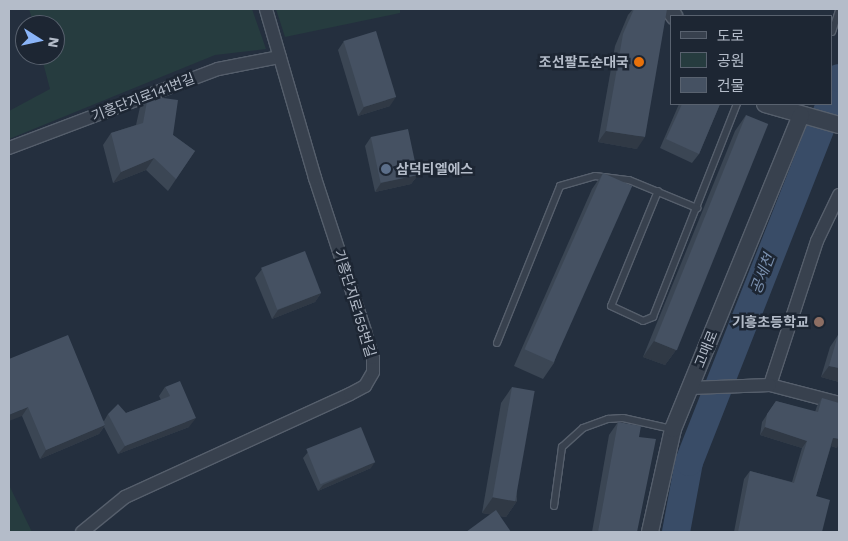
<!DOCTYPE html>
<html>
<head>
<meta charset="utf-8">
<style>
  body { margin:0 }
  #map { position:relative; width:848px; height:541px; overflow:hidden; background:#242f3e; font-family:"Work Sans","Noto Sans KR",sans-serif }
  div>[style] { position:absolute }
  .green>* { inset:0; background:#263c3f }
  .river>* { height:28px; margin:-14px; padding:0 14px; transform-origin:14px; border-radius:14px; background:#394c67 }
  .roads { filter:drop-shadow(1px 0 #565f6c) drop-shadow(-1px 0 #565f6c) drop-shadow(0 1px #565f6c) drop-shadow(0 -1px #565f6c) }
  .service>* { height:6px; margin:-3px; padding:0 3px; transform-origin:3px; border-radius:3px; background:#38414e }
  .minor>* { height:12px; margin:-6px; padding:0 6px; transform-origin:6px; border-radius:6px; background:#38414e }
  .tertiary>* { height:16px; margin:-8px; padding:0 8px; transform-origin:8px; border-radius:8px; background:#38414e }
  .wall>* { inset:0; background:#3b4654 }
  .shaded-wall>* { inset:0; background:#303945 }
  .building>* { inset:0; background:#455162; transform-origin:0 0 }
  .dots>* { width:14px; height:14px; translate:-50% -50%; box-sizing:border-box; border:2px solid #1d2633; border-radius:50% }
  span { translate:-50% -50%; white-space:nowrap; text-align:center; line-height:1.15; -webkit-text-stroke:5px #1d2633; paint-order:stroke }
  .poi-label { font-size:14px; color:#b4bcc9; font-weight:700 }
  .right { translate:-100% -50%; text-align:right }
  .left { translate:0 -50%; text-align:left }
  .street-label { font-size:14px; color:#b4bcc9 }
  .water-label { font-size:15px; color:#7c92b1; font-style:italic }
  .frame { position:absolute; inset:0; border:10px solid #b4bcc9; pointer-events:none }
  .legend { position:absolute; left:670px; top:15px; width:162px; height:90px; box-sizing:border-box; background:#1d2633; border:1px solid #59626f; margin:0; padding:6px 9px; list-style:none; font-size:15px; color:#b4bcc9 }
  .legend li { display:flex; align-items:center; gap:10px; height:25px }
  .legend b { width:25px; border:1px solid #59626f }
  .north { position:absolute; left:15px; top:15px; width:50px; height:50px; box-sizing:border-box; background:#1d2633; border:1px solid #59626f; border-radius:50%; rotate:100deg; font-size:14px; font-weight:700; line-height:20px; text-align:center; color:#b4bcc9 }
  .north::after { content:''; display:block; margin:auto; width:18px; height:22px; background:#8ab4f8; clip-path:polygon(50% 0,100% 100%,50% 72%,0 100%) }
</style>
</head>
<body>
<div id="map">
  <div class="green">
    <i style="clip-path:polygon(29px 9px,252px 9px,266px 49px,215px 55px,9px 139px,9px 111px,50px 89px,41px 55px,55px 55px,55px 25px,34px 25px)"></i>
    <i style="clip-path:polygon(276px 9px,400px 9px,400px 13px,285px 37px)"></i>
    <i style="clip-path:polygon(9px 485px,32px 532px,9px 532px)"></i>
  </div>
  <div class="river">
    <i style="left:832px;top:99px;width:22px;rotate:-72deg"></i>
    <i style="left:676px;top:532px;width:71px;rotate:-79.5deg"></i>
    <i style="left:689px;top:462px;width:385px;rotate:-68.5deg"></i>
  </div>
  <div class="roads">
    <div class="service">
      <i style="left:832px;top:32px;width:22px;rotate:-72deg"></i>
      <i style="left:658px;top:191px;width:124px;rotate:112.2deg"></i>
      <i style="left:611px;top:306px;width:35px;rotate:25deg"></i>
      <i style="left:643px;top:321px;width:11px;rotate:-22deg"></i>
      <i style="left:653px;top:317px;width:229px;rotate:-68.5deg"></i>
      <i style="left:497px;top:343px;width:169px;rotate:-68.1deg"></i>
      <i style="left:560px;top:186px;width:36px;rotate:-16deg"></i>
      <i style="left:595px;top:176px;width:34px;rotate:7deg"></i>
      <i style="left:629px;top:180px;width:74px;rotate:22.4deg"></i>
      <i style="left:554px;top:506px;width:60px;rotate:-82.3deg"></i>
      <i style="left:562px;top:447px;width:28px;rotate:-42deg"></i>
      <i style="left:583px;top:428px;width:27px;rotate:-20deg"></i>
      <i style="left:608px;top:419px;width:15px;rotate:-4deg"></i>
      <i style="left:623px;top:418px;width:50px;rotate:12.7deg"></i>
    </div>
    <div class="minor">
      <i style="left:9px;top:148px;width:223px;rotate:-20.7deg"></i>
      <i style="left:218px;top:69px;width:63px;rotate:-11deg"></i>
      <i style="left:839px;top:195px;width:51px;rotate:115.6deg"></i>
      <i style="left:817px;top:241px;width:151px;rotate:108.1deg"></i>
      <i style="left:770px;top:385px;width:71px;rotate:14.6deg"></i>
      <i style="left:690px;top:388px;width:80px;rotate:-2.1deg"></i>
      <i style="left:82px;top:532px;width:55px;rotate:-39.1deg"></i>
      <i style="left:125px;top:497px;width:247px;rotate:-24.6deg"></i>
      <i style="left:350px;top:394px;width:17px;rotate:-28deg"></i>
      <i style="left:365px;top:386px;width:16px;rotate:-60deg"></i>
      <i style="left:373px;top:372px;width:14px;rotate:-90deg"></i>
      <i style="left:373px;top:358px;width:28px;rotate:-107deg"></i>
      <i style="left:365px;top:331px;width:161px;rotate:-108.1deg"></i>
      <i style="left:315px;top:178px;width:176px;rotate:-106.2deg"></i>
    </div>
    <div class="tertiary">
      <i style="left:669px;top:9px;width:9px;rotate:54deg"></i>
      <i style="left:765px;top:104px;width:77px;rotate:15.8deg"></i>
      <i style="left:650px;top:532px;width:106px;rotate:-77.4deg"></i>
      <i style="left:673px;top:429px;width:339px;rotate:-67.8deg"></i>
    </div>
  </div>
  <div class="wall">
    <i style="clip-path:polygon(633px 9px,665px 9px,637px 149px,598px 142px,615px 46px,628px 15px)"></i>
    <i style="clip-path:polygon(344px 41px,390px 106px,358px 116px,338px 50px)"></i>
    <i style="clip-path:polygon(148px 96px,173px 135px,195px 151px,168px 191px,146px 170px,113px 183px,103px 145px,111px 133px,136px 125px,140px 107px)"></i>
    <i style="clip-path:polygon(679px 104px,720px 104px,699px 154px,692px 163px,660px 148px)"></i>
    <i style="clip-path:polygon(746px 115px,676px 350px,665px 365px,643px 357px,735px 131px)"></i>
    <i style="clip-path:polygon(371px 137px,418px 175px,411px 184px,375px 192px,365px 146px)"></i>
    <i style="clip-path:polygon(603px 173px,554px 363px,543px 379px,514px 366px,592px 189px)"></i>
    <i style="clip-path:polygon(262px 269px,321px 293px,315px 302px,272px 319px,255px 278px)"></i>
    <i style="clip-path:polygon(838px 335px,839px 336px,839px 382px,821px 377px,830px 347px)"></i>
    <i style="clip-path:polygon(9px 359px,104px 421px,108px 414px,126px 413px,161px 400px,159px 396px,165px 387px,189px 427px,118px 454px,104px 427px,99px 434px,40px 459px,22px 416px)"></i>
    <i style="clip-path:polygon(512px 387px,517px 501px,506px 517px,482px 513px,501px 403px)"></i>
    <i style="clip-path:polygon(822px 398px,837px 448px,831px 446px,816px 496px,822px 532px,734px 532px,744px 479px,750px 471px,792px 482px,802px 448px,760px 435px,762px 422px,776px 401px,815px 412px,817px 406px)"></i>
    <i style="clip-path:polygon(618px 422px,639px 437px,637px 532px,592px 532px,609px 435px)"></i>
    <i style="clip-path:polygon(308px 452px,371px 468px,318px 491px,303px 458px)"></i>
  </div>
  <div class="shaded-wall">
    <i style="clip-path:polygon(396px 97px,390px 106px,358px 116px,364px 107px)"></i>
    <i style="clip-path:polygon(606px 131px,645px 137px,637px 149px,598px 142px)"></i>
    <i style="clip-path:polygon(154px 158px,146px 170px,113px 183px,121px 172px)"></i>
    <i style="clip-path:polygon(418px 175px,411px 184px,375px 192px,381px 183px)"></i>
    <i style="clip-path:polygon(321px 293px,315px 302px,272px 319px,278px 310px)"></i>
    <i style="clip-path:polygon(654px 341px,676px 350px,665px 365px,643px 357px)"></i>
    <i style="clip-path:polygon(829px 366px,839px 368px,839px 382px,821px 377px)"></i>
    <i style="clip-path:polygon(28px 407px,22px 416px,9px 421px,9px 415px)"></i>
    <i style="clip-path:polygon(196px 418px,189px 427px,118px 454px,125px 446px)"></i>
    <i style="clip-path:polygon(105px 425px,99px 434px,40px 459px,46px 450px)"></i>
    <i style="clip-path:polygon(765px 427px,807px 441px,802px 448px,760px 435px)"></i>
    <i style="clip-path:polygon(833px 438px,839px 439px,839px 444px,837px 448px,828px 445px)"></i>
    <i style="clip-path:polygon(375px 462px,371px 468px,318px 491px,323px 485px)"></i>
    <i style="clip-path:polygon(493px 497px,517px 501px,506px 517px,482px 513px)"></i>
  </div>
  <div class="building">
    <i style="clip-path:polygon(634px 9px,667px 9px,645px 137px,606px 131px,623px 34px)"></i>
    <i style="left:376px;top:31px;width:69px;height:34px;rotate:73deg"></i>
    <i style="clip-path:polygon(148px 96px,178px 100px,173px 135px,195px 151px,176px 179px,154px 158px,121px 172px,111px 133px,143px 123px)"></i>
    <i style="clip-path:polygon(682px 104px,720px 104px,699px 154px,666px 139px)"></i>
    <i style="left:746px;top:115px;width:24px;height:244px;rotate:22deg"></i>
    <i style="left:408px;top:129px;width:47px;height:38px;rotate:78deg"></i>
    <i style="left:603px;top:173px;width:32px;height:193px;rotate:24deg"></i>
    <i style="left:305px;top:251px;width:45px;height:47px;rotate:69deg"></i>
    <i style="clip-path:polygon(68px 335px,105px 425px,46px 450px,28px 407px,9px 415px,9px 359px)"></i>
    <i style="clip-path:polygon(838px 335px,839px 336px,839px 368px,829px 366px)"></i>
    <i style="clip-path:polygon(180px 381px,196px 418px,125px 446px,108px 414px,118px 404px,126px 413px,170px 396px,165px 387px)"></i>
    <i style="left:512px;top:387px;width:23px;height:112px;rotate:10deg"></i>
    <i style="clip-path:polygon(822px 398px,839px 403px,839px 439px,833px 438px,816px 496px,830px 500px,822px 532px,738px 532px,750px 471px,794px 483px,807px 441px,765px 427px,767px 414px,776px 401px,818px 412px)"></i>
    <i style="clip-path:polygon(618px 422px,641px 426px,639px 437px,656px 439px,637px 532px,598px 532px)"></i>
    <i style="left:361px;top:427px;width:38px;height:59px;rotate:68deg"></i>
    <i style="clip-path:polygon(496px 510px,511px 532px,466px 532px)"></i>
  </div>
  <div class="dots">
    <i style="left:639px;top:62px;background:#e8710a"></i>
    <i style="left:386px;top:169px;background:#5c6f8a"></i>
    <i style="left:819px;top:322px;background:#8d6e63"></i>
  </div>
  <div class="poi-label">
    <span class="right" style="left:629px;top:62px">조선팔도순대국</span>
    <span class="left" style="left:396px;top:169px">삼덕티엘에스</span>
    <span class="right" style="left:809px;top:322px">기흥초등학교</span>
  </div>
  <div class="street-label">
    <span style="left:143px;top:97px;rotate:-21deg">기흥단지로141번길</span>
    <span style="left:355px;top:303px;rotate:73deg">기흥단지로155번길</span>
    <span style="left:706px;top:349px;rotate:-68deg">고매로</span>
  </div>
  <div class="water-label">
    <span style="left:763px;top:274px;rotate:-69deg">공세천</span>
  </div>
  <div class="frame"></div>
  <ul class="legend">
  <li><b style="height:6px;background:#38414e"></b>도로</li>
  <li><b style="height:14px;background:#263c3f"></b>공원</li>
  <li><b style="height:14px;background:#455162"></b>건물</li>
  </ul>
  <div class="north">N</div>
</div>
</body>
</html>
